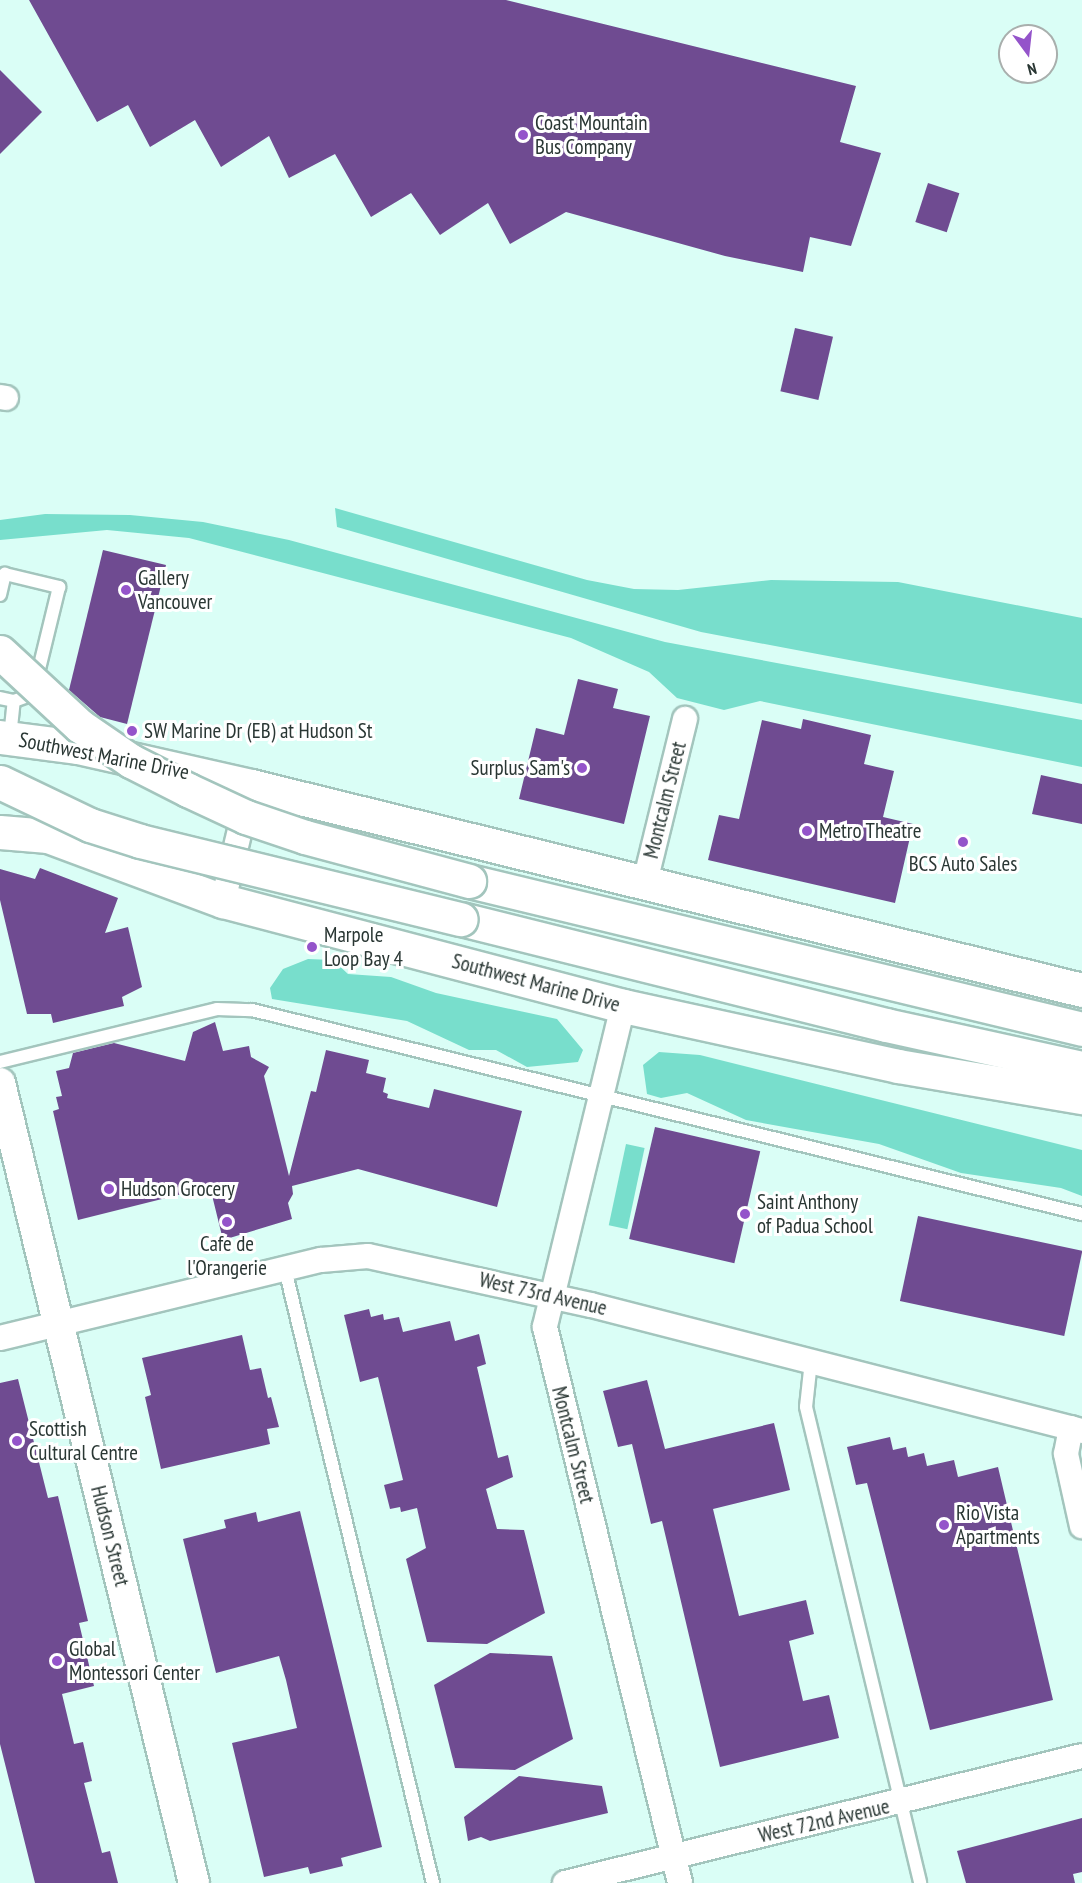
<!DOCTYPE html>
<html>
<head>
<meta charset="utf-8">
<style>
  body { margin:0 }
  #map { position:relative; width:1082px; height:1883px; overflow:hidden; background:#dafef6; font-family:"PT Sans Narrow",sans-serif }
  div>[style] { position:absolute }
  .green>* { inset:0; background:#78decc; transform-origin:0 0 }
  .building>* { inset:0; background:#6f4b91; transform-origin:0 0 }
  .roads { filter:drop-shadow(2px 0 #a3c5bd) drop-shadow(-2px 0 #a3c5bd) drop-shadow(0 2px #a3c5bd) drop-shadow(0 -2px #a3c5bd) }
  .service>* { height:12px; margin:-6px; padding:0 6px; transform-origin:6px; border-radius:6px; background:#fff }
  .minor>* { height:24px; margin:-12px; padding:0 12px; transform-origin:12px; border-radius:12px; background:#fff }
  .tertiary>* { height:30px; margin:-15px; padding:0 15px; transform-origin:15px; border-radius:15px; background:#fff }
  .primary>* { height:33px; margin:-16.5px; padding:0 16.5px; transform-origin:16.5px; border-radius:16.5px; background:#fff }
  .bridges { filter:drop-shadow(2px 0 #a3c5bd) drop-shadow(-2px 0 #a3c5bd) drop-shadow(0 2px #a3c5bd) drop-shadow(0 -2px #a3c5bd) }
  .primary-bridge>* { height:33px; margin:-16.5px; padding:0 16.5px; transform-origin:16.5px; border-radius:16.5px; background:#fff }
  .dots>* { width:16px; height:16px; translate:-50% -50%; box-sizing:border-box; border:3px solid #fff; border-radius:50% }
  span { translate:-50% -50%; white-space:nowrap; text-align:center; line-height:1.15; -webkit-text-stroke:6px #fff; paint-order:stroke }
  .poi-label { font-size:21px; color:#293633 }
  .left { translate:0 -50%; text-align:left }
  .right { translate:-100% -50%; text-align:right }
  .street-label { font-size:21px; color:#293633 }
  .north { position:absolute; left:998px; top:24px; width:60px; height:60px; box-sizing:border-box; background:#fff; border:2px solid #a9afad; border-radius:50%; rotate:165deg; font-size:16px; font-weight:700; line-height:24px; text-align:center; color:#293633 }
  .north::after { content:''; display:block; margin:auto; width:21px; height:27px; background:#9454ca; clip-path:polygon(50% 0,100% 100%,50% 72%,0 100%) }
</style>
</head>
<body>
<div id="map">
  <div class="green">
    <i style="clip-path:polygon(335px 508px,587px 580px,634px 589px,678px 590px,771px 580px,898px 582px,1082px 618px,1082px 704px,701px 632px,337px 527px)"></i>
    <i style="clip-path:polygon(45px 514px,130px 515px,203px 522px,289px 540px,665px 642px,1082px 720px,1082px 767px,760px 701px,724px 710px,677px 698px,649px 672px,571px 638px,189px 538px,107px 530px,0 540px,0 520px)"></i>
    <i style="clip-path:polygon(308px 959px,333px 960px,348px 974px,391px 977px,436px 993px,557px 1019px,583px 1050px,578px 1062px,527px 1067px,496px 1050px,469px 1050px,407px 1021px,272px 999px,270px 988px,283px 969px)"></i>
    <i style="clip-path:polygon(659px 1052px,700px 1055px,1082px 1150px,1082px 1196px,1061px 1188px,961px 1173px,879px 1144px,746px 1120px,687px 1093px,661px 1098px,647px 1094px,643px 1065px)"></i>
    <i style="left:626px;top:1144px;width:19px;height:83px;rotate:12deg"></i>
  </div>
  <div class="building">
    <i style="clip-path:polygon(29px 0,506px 0,856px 86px,840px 142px,881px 153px,851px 246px,810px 237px,803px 272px,725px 256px,566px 212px,510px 244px,488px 203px,440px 235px,411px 193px,371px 217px,335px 154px,289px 178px,269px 136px,221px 167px,195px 120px,150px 147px,128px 105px,97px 122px)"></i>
    <i style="clip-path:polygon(0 70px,42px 112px,0 154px)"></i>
    <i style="left:928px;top:183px;width:33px;height:41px;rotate:18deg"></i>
    <i style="left:795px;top:328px;width:39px;height:65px;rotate:13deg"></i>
    <i style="clip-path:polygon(103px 550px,166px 565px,127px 724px,100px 717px,69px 690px)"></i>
    <i style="clip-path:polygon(578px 679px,618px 689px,613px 708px,650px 716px,624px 824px,519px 799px,536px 728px,564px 735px)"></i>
    <i style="clip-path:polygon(803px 719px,871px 735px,864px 764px,894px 771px,883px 817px,913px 824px,895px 903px,708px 860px,719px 815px,739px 819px,762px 720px,801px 729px)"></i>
    <i style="clip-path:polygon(1041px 775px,1082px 784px,1082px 824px,1032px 814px)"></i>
    <i style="clip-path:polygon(40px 868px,118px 898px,105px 933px,128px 927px,142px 987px,122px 997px,124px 1006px,53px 1023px,51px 1014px,27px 1014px,0 900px,0 869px,35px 879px)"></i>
    <i style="clip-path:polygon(215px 1022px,223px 1051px,249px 1046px,251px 1057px,269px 1067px,264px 1076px,289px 1176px,311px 1091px,316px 1092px,326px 1050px,369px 1060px,366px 1073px,386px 1078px,383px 1092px,388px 1094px,387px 1098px,429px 1108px,434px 1089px,522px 1111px,497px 1207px,358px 1169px,292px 1186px,293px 1194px,288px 1203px,292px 1219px,223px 1240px,210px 1187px,78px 1220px,53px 1111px,59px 1109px,56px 1097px,62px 1096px,56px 1071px,69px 1068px,73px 1053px,114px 1043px,185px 1061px,193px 1032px)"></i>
    <i style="left:655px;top:1127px;width:108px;height:115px;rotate:13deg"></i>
    <i style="left:918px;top:1216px;width:168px;height:87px;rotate:12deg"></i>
    <i style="clip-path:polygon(369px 1309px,371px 1317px,383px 1314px,384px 1320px,399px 1317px,403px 1332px,450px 1321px,455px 1341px,479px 1334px,486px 1364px,477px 1367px,498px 1458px,508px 1455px,513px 1477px,486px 1489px,497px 1529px,524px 1530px,545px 1613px,487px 1644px,427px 1642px,406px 1559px,426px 1548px,417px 1508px,401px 1512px,400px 1507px,390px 1509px,384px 1485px,403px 1480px,378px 1377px,360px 1382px,344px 1315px)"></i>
    <i style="clip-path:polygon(242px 1335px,250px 1370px,261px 1368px,268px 1398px,271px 1397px,279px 1427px,267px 1429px,270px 1444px,161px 1469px,145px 1397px,151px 1395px,142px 1358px)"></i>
    <i style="clip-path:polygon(18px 1379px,48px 1498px,58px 1496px,88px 1621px,79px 1623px,94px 1686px,62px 1694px,74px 1744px,83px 1742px,92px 1781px,84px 1783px,102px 1853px,110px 1851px,118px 1883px,35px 1883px,0 1744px,0 1383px)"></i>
    <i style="clip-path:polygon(647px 1380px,665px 1449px,774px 1423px,790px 1490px,713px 1509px,739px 1616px,806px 1600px,814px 1634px,789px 1641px,803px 1701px,829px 1695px,839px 1738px,720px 1767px,662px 1521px,651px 1524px,632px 1444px,618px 1447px,603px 1391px)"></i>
    <i style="clip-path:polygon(890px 1437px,893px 1450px,906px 1447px,908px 1457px,924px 1453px,927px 1466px,954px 1460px,958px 1477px,998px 1467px,1053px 1700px,930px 1730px,867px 1483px,856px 1485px,847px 1447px)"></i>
    <i style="clip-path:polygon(300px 1511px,382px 1847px,341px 1858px,343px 1866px,310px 1874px,308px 1867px,264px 1877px,232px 1743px,297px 1728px,286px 1680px,279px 1656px,216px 1673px,183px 1539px,226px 1528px,224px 1520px,256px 1512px,258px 1522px)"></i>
    <i style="clip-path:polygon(490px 1653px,552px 1656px,573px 1739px,515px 1770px,455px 1768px,434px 1685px)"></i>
    <i style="clip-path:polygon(519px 1776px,602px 1786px,608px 1813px,490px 1841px,481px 1837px,468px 1841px,464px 1817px)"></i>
    <i style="clip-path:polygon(1082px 1818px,1082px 1872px,1073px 1874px,1075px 1883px,966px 1883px,957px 1851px)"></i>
  </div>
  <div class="roads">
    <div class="service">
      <i style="left:0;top:595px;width:22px;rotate:-77deg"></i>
      <i style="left:5px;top:574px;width:56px;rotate:13.5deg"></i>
      <i style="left:59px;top:587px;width:110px;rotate:103.7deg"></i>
      <i style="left:33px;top:694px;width:20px;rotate:160deg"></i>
      <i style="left:14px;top:701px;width:14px;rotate:-168deg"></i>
      <i style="left:10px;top:737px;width:36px;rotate:-84deg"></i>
      <i style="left:0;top:1062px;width:223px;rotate:-13.7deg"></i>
      <i style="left:217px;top:1009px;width:35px;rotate:2deg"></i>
      <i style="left:252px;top:1010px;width:855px;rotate:13.81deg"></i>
      <i style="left:285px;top:1269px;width:632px;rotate:76.45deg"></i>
      <i style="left:811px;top:1361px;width:46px;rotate:96.2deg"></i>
      <i style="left:806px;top:1407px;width:489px;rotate:76.5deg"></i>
    </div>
    <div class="minor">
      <i style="left:0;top:397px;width:6px;rotate:9deg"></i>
      <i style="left:645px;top:882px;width:168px;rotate:-76.2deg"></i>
      <i style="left:223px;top:901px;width:104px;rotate:-76.6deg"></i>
      <i style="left:623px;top:1006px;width:330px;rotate:103.7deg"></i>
      <i style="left:545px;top:1327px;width:572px;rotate:76.35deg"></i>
      <i style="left:0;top:1338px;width:330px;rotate:-13.7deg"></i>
      <i style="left:321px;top:1260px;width:47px;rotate:-4.9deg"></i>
      <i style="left:368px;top:1256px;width:228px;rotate:12.4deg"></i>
      <i style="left:591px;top:1305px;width:507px;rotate:14.39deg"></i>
      <i style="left:1071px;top:1428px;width:26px;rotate:101deg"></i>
      <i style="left:1066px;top:1454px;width:74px;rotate:77.5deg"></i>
      <i style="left:565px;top:1883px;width:532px;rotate:-13.8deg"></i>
    </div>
    <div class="tertiary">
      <i style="left:0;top:1083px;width:823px;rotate:76.37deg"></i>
    </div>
    <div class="primary">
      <i style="left:0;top:737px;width:79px;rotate:7.3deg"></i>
      <i style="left:78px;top:747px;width:177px;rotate:12.7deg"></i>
      <i style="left:251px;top:786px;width:856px;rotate:13.79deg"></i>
      <i style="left:0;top:832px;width:48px;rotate:4.8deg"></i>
      <i style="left:48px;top:836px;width:187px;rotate:20.4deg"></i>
      <i style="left:223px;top:901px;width:414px;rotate:14.7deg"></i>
      <i style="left:623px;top:1006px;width:281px;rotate:12.3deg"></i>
      <i style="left:898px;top:1066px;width:187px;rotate:9.6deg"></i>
      <i style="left:469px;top:881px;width:631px;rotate:13.57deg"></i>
      <i style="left:461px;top:919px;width:438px;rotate:14deg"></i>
      <i style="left:886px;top:1025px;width:201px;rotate:12.4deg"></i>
    </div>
  </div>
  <div class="bridges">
    <div class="primary-bridge">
      <i style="left:0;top:652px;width:109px;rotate:42.8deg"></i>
      <i style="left:80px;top:726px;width:62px;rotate:34.5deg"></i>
      <i style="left:131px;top:761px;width:64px;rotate:27deg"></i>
      <i style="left:188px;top:790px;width:64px;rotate:25deg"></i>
      <i style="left:246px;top:817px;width:62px;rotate:18.7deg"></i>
      <i style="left:305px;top:837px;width:170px;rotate:15deg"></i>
      <i style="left:0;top:782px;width:100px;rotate:25.5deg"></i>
      <i style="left:90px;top:825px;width:52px;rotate:17.7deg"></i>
      <i style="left:140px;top:841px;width:330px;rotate:13.7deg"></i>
    </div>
  </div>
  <div class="dots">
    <i style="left:523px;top:135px;background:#9454ca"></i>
    <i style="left:126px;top:590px;background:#9454ca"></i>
    <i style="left:132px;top:731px;background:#9454ca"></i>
    <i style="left:582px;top:768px;background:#9454ca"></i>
    <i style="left:807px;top:831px;background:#9454ca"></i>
    <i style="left:963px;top:842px;background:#9454ca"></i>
    <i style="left:312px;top:947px;background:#9454ca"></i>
    <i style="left:109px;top:1189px;background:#9454ca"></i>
    <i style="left:745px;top:1214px;background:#9454ca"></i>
    <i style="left:227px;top:1222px;background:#9454ca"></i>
    <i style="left:17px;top:1441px;background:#9454ca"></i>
    <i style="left:944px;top:1525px;background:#9454ca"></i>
    <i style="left:57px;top:1661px;background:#9454ca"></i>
  </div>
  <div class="poi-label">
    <span class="left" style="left:535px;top:135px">Coast Mountain<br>Bus Company</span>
    <span class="left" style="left:138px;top:590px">Gallery<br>Vancouver</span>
    <span class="left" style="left:144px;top:731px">SW Marine Dr (EB) at Hudson St</span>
    <span class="right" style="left:570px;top:768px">Surplus Sam's</span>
    <span class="left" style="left:819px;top:831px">Metro Theatre</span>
    <span style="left:963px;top:864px">BCS Auto Sales</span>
    <span class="left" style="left:324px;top:947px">Marpole<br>Loop Bay 4</span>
    <span class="left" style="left:121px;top:1189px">Hudson Grocery</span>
    <span class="left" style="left:757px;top:1214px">Saint Anthony<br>of Padua School</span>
    <span style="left:227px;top:1256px">Cafe de<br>l'Orangerie</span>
    <span class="left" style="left:29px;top:1441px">Scottish<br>Cultural Centre</span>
    <span class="left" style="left:956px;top:1525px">Rio Vista<br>Apartments</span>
    <span class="left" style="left:69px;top:1661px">Global<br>Montessori Center</span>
  </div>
  <div class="street-label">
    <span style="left:104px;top:756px;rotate:11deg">Southwest Marine Drive</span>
    <span style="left:665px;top:800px;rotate:-76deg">Montcalm Street</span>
    <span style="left:536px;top:983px;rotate:15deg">Southwest Marine Drive</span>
    <span style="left:543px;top:1294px;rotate:13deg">West 73rd Avenue</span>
    <span style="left:573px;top:1445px;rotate:76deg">Montcalm Street</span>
    <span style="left:110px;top:1536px;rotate:76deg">Hudson Street</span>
    <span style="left:824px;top:1821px;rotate:-13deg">West 72nd Avenue</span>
  </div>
  <div class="north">N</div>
</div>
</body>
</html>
